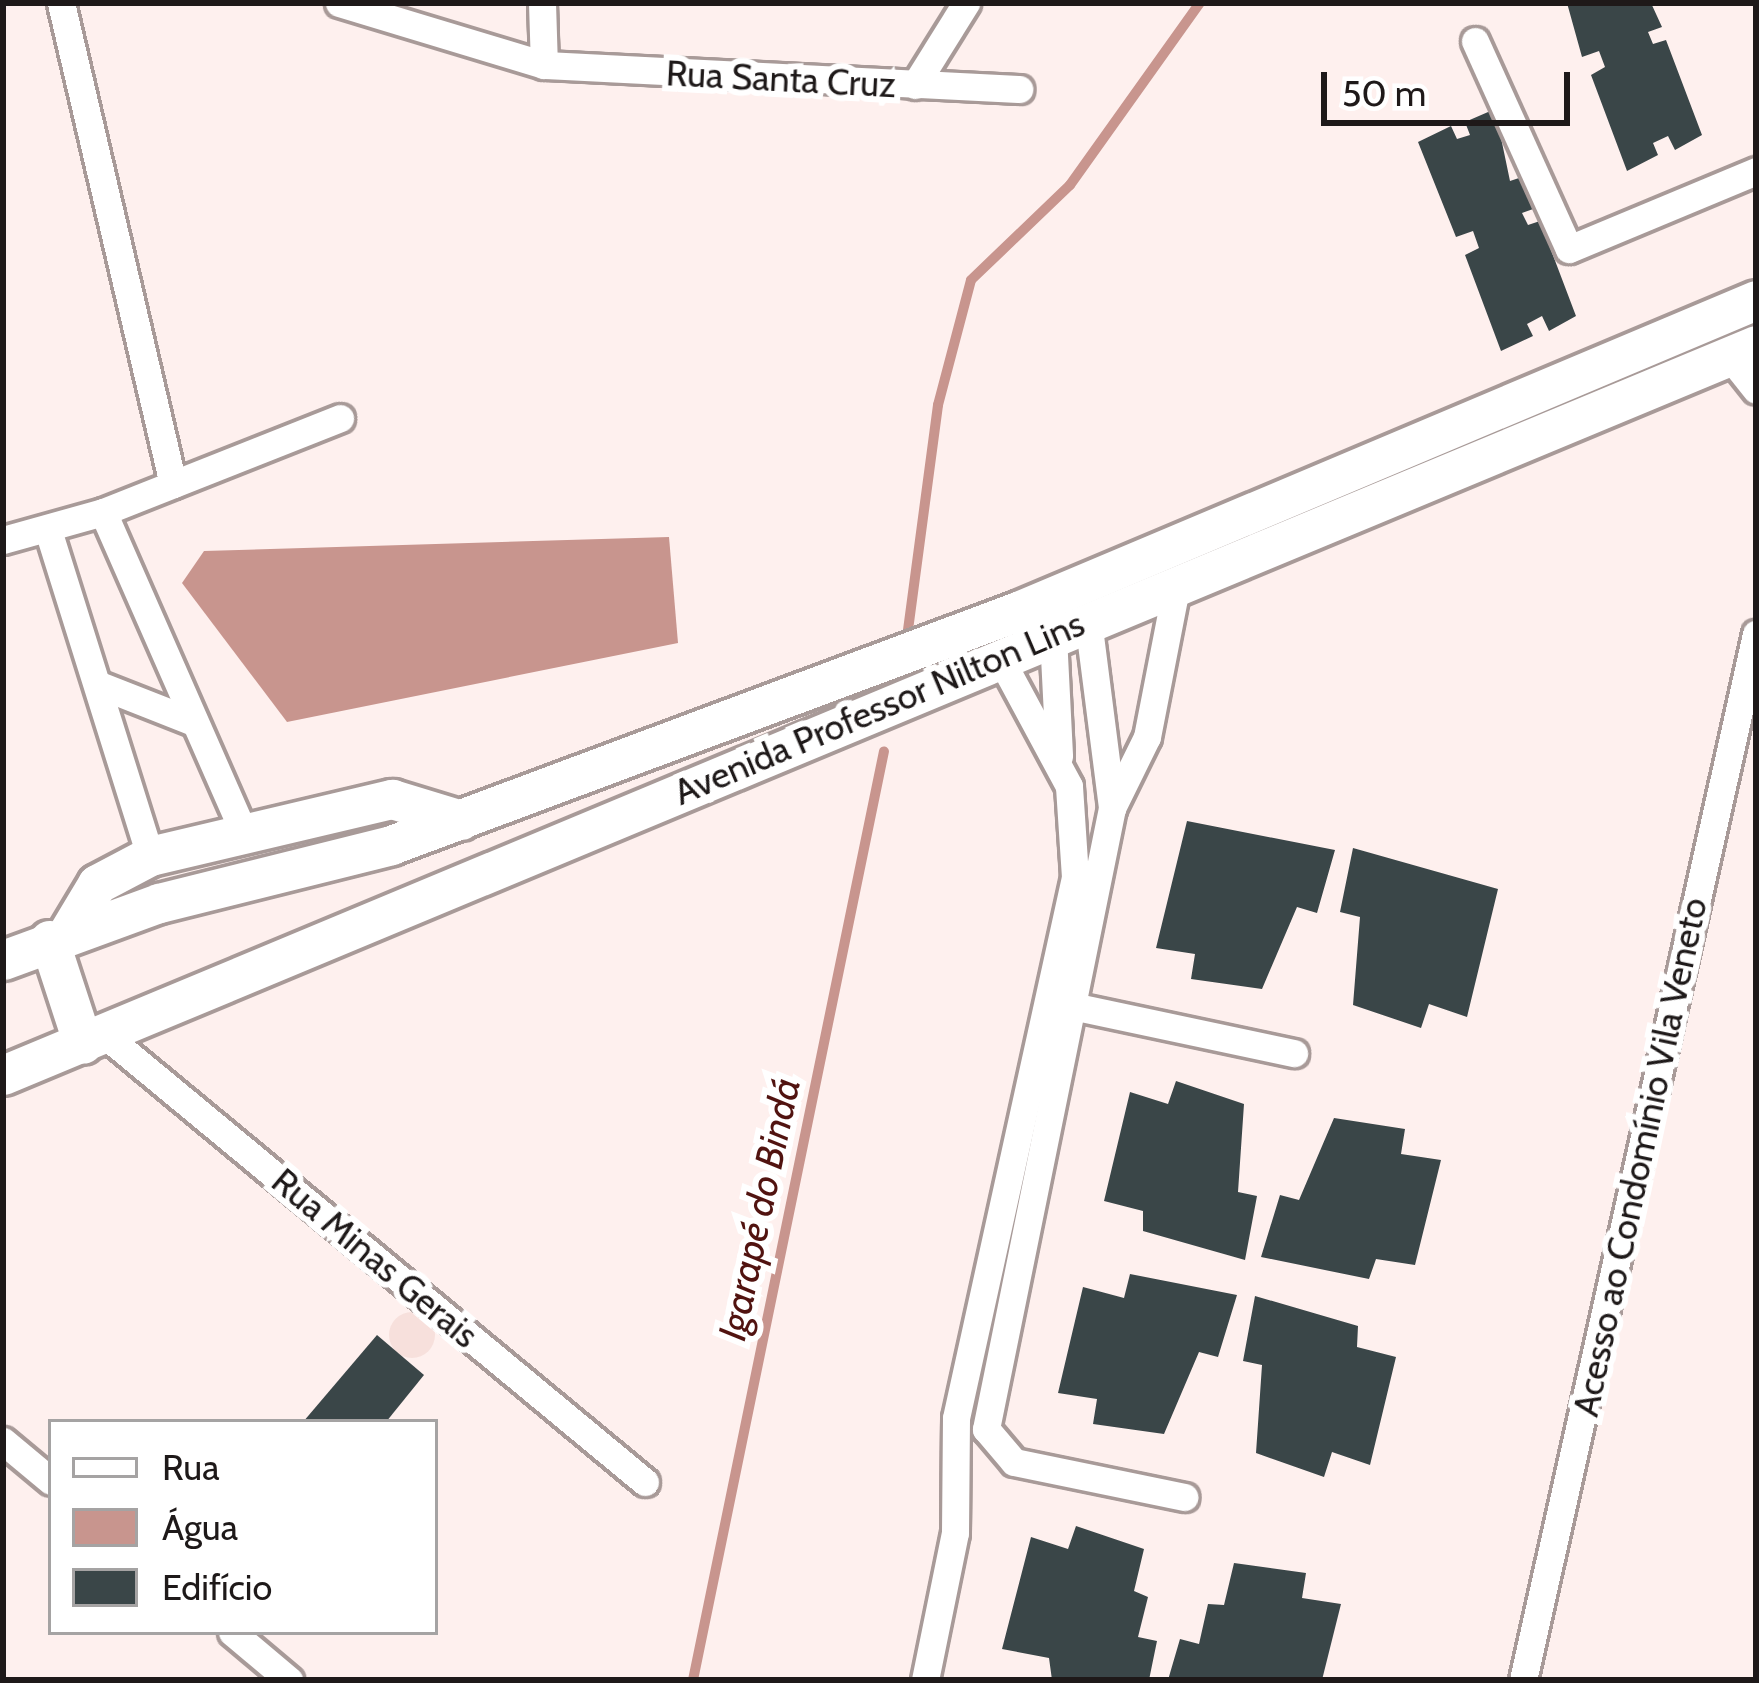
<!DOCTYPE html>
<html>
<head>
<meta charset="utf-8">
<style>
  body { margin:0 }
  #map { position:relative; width:1759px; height:1683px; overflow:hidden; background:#fef0ee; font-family:Cabin,sans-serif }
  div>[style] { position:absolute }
  .built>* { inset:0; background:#f7e0dc }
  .round { border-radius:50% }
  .water>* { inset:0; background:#c8958e }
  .stream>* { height:10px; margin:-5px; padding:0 5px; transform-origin:5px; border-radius:5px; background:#c8958e }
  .building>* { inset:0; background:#3a4648 }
  .roads { filter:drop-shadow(3px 0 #a89a98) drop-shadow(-3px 0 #a89a98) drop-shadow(0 3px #a89a98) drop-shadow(0 -3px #a89a98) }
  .minor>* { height:27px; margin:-13.5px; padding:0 13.5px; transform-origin:13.5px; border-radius:13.5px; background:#fff }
  .secondary>* { height:39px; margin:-19.5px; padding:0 19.5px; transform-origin:19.5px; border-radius:19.5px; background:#fff }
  span { translate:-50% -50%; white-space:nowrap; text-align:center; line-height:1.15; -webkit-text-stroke:12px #fff; paint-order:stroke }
  .street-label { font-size:36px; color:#1e1919 }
  .water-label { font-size:39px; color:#511310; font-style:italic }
  .frame { position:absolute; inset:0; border:6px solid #1e1919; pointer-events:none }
  .legend { position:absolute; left:48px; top:1419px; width:390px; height:216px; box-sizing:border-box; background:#fff; border:3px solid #a5a3a3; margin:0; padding:15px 21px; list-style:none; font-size:36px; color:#1e1919 }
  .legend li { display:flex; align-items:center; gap:24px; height:60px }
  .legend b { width:60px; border:3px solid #a5a3a3 }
  .scale { position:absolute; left:1321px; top:72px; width:249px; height:54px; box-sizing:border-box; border:6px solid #1e1919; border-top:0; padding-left:15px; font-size:36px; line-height:42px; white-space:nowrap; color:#1e1919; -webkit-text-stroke:9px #fff; paint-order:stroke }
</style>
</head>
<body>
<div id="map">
  <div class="built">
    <i class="round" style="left:389px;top:1312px;width:46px;height:46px"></i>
  </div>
  <div class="water">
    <i style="clip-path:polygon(669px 537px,678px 643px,287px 722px,182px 583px,204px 551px)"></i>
  </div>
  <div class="stream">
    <i style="left:908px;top:630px;width:227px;rotate:-82.4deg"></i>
    <i style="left:938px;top:405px;width:129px;rotate:-75.2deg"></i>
    <i style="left:971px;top:280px;width:137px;rotate:-43.8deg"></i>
    <i style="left:1070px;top:185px;width:224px;rotate:-54.5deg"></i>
    <i style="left:693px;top:1680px;width:948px;rotate:-78.38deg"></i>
  </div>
  <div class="building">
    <i style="clip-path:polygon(1567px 3px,1651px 3px,1662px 27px,1648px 32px,1653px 44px,1666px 40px,1702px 135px,1675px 150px,1668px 136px,1653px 143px,1658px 155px,1627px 171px,1591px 75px,1605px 67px,1599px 51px,1582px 57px)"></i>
    <i style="clip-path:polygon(1495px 109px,1510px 181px,1522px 177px,1536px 208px,1522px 213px,1528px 225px,1540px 221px,1576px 316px,1549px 331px,1542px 316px,1527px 324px,1533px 336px,1501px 351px,1465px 255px,1479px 248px,1473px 231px,1456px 237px,1418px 142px,1451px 126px,1457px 139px,1470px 135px,1465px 122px)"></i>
    <i style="clip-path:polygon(1187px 821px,1335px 850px,1317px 913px,1297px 907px,1262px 989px,1191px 979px,1195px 954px,1156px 948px)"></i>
    <i style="clip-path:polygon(1353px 848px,1498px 889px,1467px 1017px,1429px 1004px,1421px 1028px,1353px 1005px,1360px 917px,1340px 912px)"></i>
    <i style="clip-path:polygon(1176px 1081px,1244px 1104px,1238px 1192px,1257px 1196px,1245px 1260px,1143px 1231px,1143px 1211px,1104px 1201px,1130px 1092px,1168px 1104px)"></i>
    <i style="clip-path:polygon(1334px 1118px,1405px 1129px,1401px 1154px,1441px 1160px,1415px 1265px,1376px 1259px,1369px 1279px,1261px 1257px,1280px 1195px,1299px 1200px)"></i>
    <i style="clip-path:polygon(1130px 1274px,1237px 1295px,1218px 1357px,1199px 1352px,1164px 1434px,1093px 1424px,1097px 1399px,1058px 1393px,1083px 1287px,1124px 1298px)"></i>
    <i style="clip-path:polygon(1255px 1296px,1358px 1326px,1357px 1347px,1396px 1357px,1370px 1465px,1332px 1452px,1324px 1477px,1256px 1453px,1262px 1365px,1243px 1361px)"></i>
    <i style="clip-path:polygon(377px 1335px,424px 1375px,386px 1422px,303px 1422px)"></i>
    <i style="clip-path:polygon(1076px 1526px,1144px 1549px,1134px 1591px,1148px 1597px,1138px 1637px,1157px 1641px,1149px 1680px,1052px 1680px,1049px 1658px,1002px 1649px,1031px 1537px,1068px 1549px)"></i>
    <i style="clip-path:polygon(1234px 1563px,1306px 1573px,1302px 1598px,1341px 1604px,1322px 1680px,1168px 1680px,1180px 1639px,1199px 1644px,1208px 1604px,1224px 1605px)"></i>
  </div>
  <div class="roads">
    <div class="minor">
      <i style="left:61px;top:3px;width:494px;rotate:76.9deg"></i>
      <i style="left:339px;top:3px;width:214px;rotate:16.8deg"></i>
      <i style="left:544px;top:65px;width:476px;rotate:2.9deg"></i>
      <i style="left:542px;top:3px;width:62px;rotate:88.2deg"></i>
      <i style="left:1475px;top:41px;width:228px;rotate:65.7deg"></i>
      <i style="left:1569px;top:249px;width:203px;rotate:-22.6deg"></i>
      <i style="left:915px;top:85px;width:97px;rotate:-58.1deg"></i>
      <i style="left:1729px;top:356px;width:43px;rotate:51.5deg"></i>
      <i style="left:103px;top:512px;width:354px;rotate:66.3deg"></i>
      <i style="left:48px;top:530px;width:342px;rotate:72.6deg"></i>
      <i style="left:3px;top:540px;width:104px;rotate:-15.6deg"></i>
      <i style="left:103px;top:512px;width:255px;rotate:-21.6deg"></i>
      <i style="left:1088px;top:620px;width:190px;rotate:82.7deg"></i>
      <i style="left:1112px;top:808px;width:634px;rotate:101.47deg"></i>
      <i style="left:986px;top:1429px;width:43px;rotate:49.7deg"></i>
      <i style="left:1014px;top:1462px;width:174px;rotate:11.6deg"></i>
      <i style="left:1053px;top:636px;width:120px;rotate:87.1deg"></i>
      <i style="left:102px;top:686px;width:96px;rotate:21.5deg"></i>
      <i style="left:1112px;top:808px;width:79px;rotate:-63.8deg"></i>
      <i style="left:1147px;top:737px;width:157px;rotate:-79deg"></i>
      <i style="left:1077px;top:1007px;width:222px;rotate:12deg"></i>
      <i style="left:105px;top:1035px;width:701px;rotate:39.62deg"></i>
      <i style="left:3px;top:1441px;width:62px;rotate:39.8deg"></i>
      <i style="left:232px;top:1632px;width:75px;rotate:40.1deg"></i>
      <i style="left:925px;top:1680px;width:150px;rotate:-78.5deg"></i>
      <i style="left:955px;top:1533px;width:115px;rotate:-89.5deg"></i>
      <i style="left:956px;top:1418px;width:554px;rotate:-77.59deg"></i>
      <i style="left:1075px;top:877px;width:91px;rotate:-93.8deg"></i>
      <i style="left:1069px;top:786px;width:145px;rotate:-118.3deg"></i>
      <i style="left:1523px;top:1680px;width:1072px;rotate:-77.44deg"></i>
    </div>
    <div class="secondary">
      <i style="left:67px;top:934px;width:58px;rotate:-59deg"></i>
      <i style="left:97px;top:884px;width:60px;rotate:-27.8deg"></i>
      <i style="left:150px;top:856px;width:249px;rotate:-13.3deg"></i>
      <i style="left:392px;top:799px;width:72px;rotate:16.9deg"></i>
      <i style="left:49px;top:940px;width:109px;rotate:71.9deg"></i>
      <i style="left:3px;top:960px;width:166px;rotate:-20.1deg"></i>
      <i style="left:159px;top:903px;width:239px;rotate:-14deg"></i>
      <i style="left:391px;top:845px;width:669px;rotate:-20.47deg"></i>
      <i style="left:1018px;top:611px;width:801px;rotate:-22.85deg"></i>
      <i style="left:3px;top:1075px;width:1899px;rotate:-22.61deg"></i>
    </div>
  </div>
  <div class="street-label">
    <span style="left:781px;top:79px;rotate:3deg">Rua Santa Cruz</span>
    <span style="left:879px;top:708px;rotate:-23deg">Avenida Professor Nilton Lins</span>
    <span style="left:1640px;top:1157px;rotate:-78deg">Acesso ao Condomínio Vila Veneto</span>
    <span style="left:375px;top:1258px;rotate:40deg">Rua Minas Gerais</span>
  </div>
  <div class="water-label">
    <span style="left:759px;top:1209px;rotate:-78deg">Igarapé do Bindá</span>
  </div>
  <div class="frame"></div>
  <ul class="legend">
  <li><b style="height:15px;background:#fff"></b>Rua</li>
  <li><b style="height:33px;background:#c8958e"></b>Água</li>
  <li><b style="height:33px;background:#3a4648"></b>Edifício</li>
  </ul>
  <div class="scale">50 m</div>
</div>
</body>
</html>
